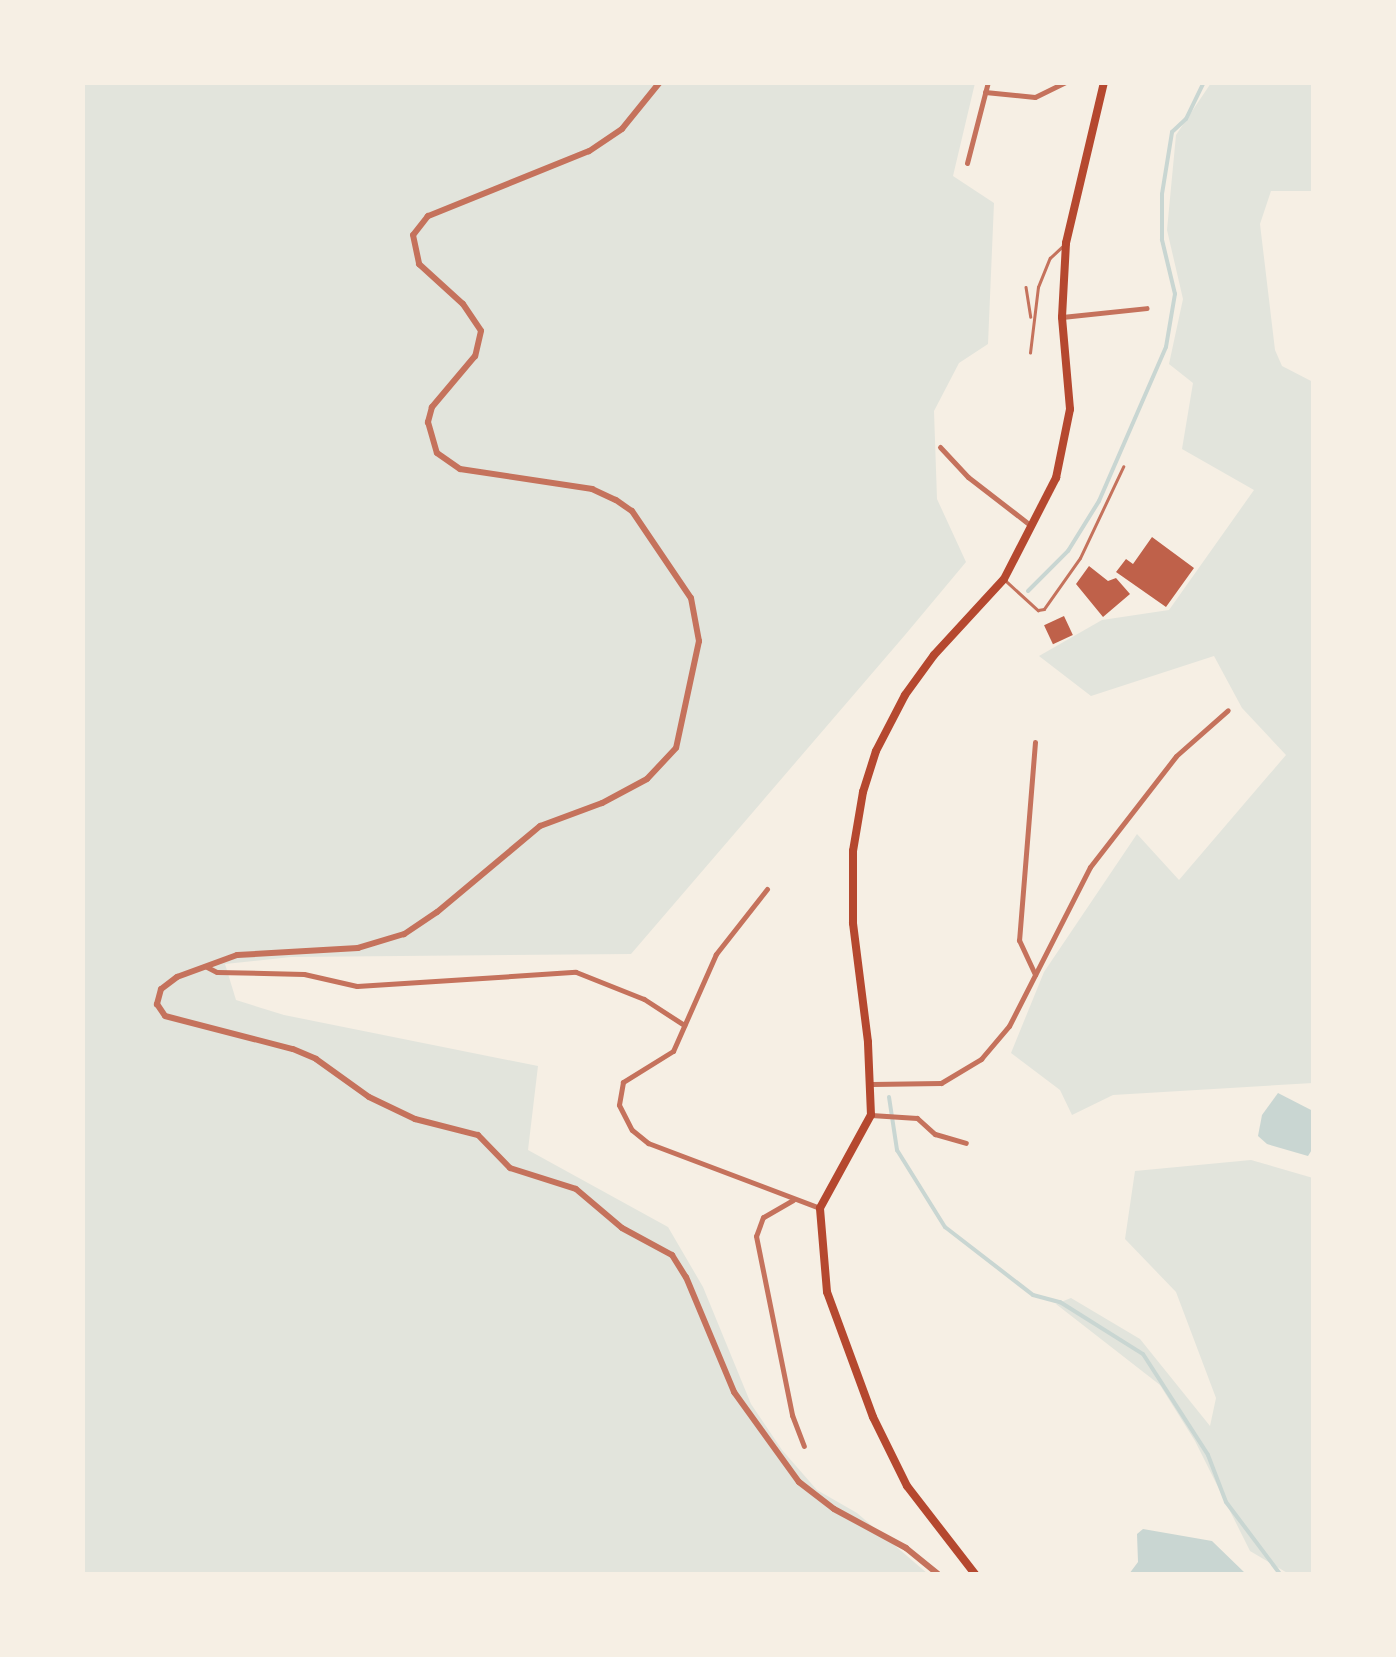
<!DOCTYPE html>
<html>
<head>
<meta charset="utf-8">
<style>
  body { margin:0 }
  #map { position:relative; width:1396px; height:1657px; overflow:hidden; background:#f6efe4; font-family:Arial,sans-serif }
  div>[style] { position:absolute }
  .green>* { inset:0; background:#e2e4dc }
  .water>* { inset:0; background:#c9d6d2 }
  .stream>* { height:4px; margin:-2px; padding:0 2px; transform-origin:2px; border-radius:2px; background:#c9d6d2 }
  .building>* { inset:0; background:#bf614a; transform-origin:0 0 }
  .service>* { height:2.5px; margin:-1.25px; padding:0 1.25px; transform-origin:1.25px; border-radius:1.25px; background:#c5725c }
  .minor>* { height:5px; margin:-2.5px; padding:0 2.5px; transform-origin:2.5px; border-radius:2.5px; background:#c5725c }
  .tertiary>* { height:6px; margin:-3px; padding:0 3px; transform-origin:3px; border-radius:3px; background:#c5725c }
  .secondary>* { height:8px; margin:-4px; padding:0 4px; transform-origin:4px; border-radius:4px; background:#b5482f }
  span { translate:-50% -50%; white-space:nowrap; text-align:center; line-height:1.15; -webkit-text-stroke:10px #f6efe4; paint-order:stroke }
  .frame { position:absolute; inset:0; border:85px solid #f6efe4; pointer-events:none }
</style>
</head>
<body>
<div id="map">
  <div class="green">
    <i style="clip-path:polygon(82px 83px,975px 83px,953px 176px,994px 203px,988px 344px,959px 363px,934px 411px,937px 499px,966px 562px,905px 635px,631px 954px,291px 957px,225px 964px,236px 1000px,284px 1015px,538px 1066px,528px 1150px,668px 1227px,703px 1287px,751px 1404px,782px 1450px,817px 1490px,857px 1513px,928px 1574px,83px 1574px)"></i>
    <i style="clip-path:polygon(1211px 83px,1313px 83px,1313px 191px,1271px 191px,1260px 224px,1275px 350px,1282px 366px,1313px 382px,1313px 1083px,1113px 1095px,1072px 1115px,1060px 1090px,1011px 1053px,1044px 972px,1137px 834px,1179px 880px,1286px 755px,1242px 708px,1214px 656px,1091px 696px,1039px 656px,1102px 620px,1169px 610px,1254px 490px,1182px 449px,1193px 383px,1169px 364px,1183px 299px,1167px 230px,1176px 135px)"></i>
    <i style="clip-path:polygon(1251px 1160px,1313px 1178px,1313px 1574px,1289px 1574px,1250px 1551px,1195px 1441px,1160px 1385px,1056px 1304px,1071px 1298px,1140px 1339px,1210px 1426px,1216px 1398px,1176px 1292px,1125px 1239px,1135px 1171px)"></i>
  </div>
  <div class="water">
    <i style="clip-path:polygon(1278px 1093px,1313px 1111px,1313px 1148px,1308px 1156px,1267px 1144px,1258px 1136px,1262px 1115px)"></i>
    <i style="clip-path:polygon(1143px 1529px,1212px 1541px,1246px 1574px,1129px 1574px,1138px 1562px,1137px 1534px)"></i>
  </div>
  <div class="stream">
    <i style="left:1028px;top:591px;width:57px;rotate:-45deg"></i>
    <i style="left:1068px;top:551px;width:59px;rotate:-58.2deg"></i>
    <i style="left:1099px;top:501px;width:168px;rotate:-66.5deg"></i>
    <i style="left:1166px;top:347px;width:54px;rotate:-80.4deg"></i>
    <i style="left:1175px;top:294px;width:56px;rotate:-103.5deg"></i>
    <i style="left:1162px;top:240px;width:46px;rotate:-90deg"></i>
    <i style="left:1162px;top:194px;width:63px;rotate:-80.8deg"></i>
    <i style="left:1172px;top:132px;width:19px;rotate:-43deg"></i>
    <i style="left:1186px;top:119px;width:41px;rotate:-64.1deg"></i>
    <i style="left:889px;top:1097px;width:54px;rotate:81.4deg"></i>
    <i style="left:897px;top:1150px;width:91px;rotate:58.1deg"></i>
    <i style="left:945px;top:1227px;width:111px;rotate:37.7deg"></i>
    <i style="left:1033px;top:1295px;width:28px;rotate:15deg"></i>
    <i style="left:1060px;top:1302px;width:98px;rotate:32.1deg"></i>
    <i style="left:1143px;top:1354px;width:120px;rotate:57.2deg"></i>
    <i style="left:1208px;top:1455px;width:50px;rotate:69deg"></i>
    <i style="left:1226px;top:1502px;width:90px;rotate:53.1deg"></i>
  </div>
  <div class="building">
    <i style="clip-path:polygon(1152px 537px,1194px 568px,1166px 607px,1116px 572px,1126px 559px,1133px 564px)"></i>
    <i style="clip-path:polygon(1089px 566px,1108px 581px,1116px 578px,1130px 594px,1103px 617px,1076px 584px)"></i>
    <i style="left:1064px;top:616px;width:21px;height:22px;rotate:65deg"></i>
  </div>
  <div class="service">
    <i style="left:1026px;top:287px;width:30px;rotate:81deg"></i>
    <i style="left:1030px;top:353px;width:66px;rotate:-83.1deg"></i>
    <i style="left:1038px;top:287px;width:31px;rotate:-68deg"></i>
    <i style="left:1050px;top:258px;width:16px;rotate:-43deg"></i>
    <i style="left:1005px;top:580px;width:45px;rotate:42.3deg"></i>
    <i style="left:1038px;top:610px;width:6px;rotate:-9deg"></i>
    <i style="left:1044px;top:609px;width:62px;rotate:-54.8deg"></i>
    <i style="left:1080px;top:558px;width:101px;rotate:-64.7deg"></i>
  </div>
  <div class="minor">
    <i style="left:985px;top:92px;width:50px;rotate:5.7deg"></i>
    <i style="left:1035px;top:97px;width:34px;rotate:-26deg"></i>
    <i style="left:967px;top:163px;width:84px;rotate:-75.5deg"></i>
    <i style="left:1062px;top:317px;width:85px;rotate:-6deg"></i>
    <i style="left:940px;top:447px;width:41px;rotate:47deg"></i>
    <i style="left:968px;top:477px;width:78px;rotate:37.7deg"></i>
    <i style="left:1035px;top:742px;width:199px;rotate:94.6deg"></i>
    <i style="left:1019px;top:940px;width:38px;rotate:65deg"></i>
    <i style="left:767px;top:889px;width:83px;rotate:128.1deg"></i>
    <i style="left:716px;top:954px;width:106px;rotate:113.9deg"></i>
    <i style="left:673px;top:1051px;width:59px;rotate:148.2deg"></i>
    <i style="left:623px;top:1082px;width:23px;rotate:100deg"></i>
    <i style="left:619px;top:1105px;width:28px;rotate:63deg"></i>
    <i style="left:632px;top:1130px;width:21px;rotate:39deg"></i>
    <i style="left:648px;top:1143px;width:184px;rotate:20.7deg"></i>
    <i style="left:205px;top:966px;width:13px;rotate:27deg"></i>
    <i style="left:217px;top:972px;width:87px;rotate:1.3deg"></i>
    <i style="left:304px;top:974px;width:54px;rotate:12.8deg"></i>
    <i style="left:357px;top:986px;width:219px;rotate:-3.7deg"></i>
    <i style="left:576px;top:972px;width:73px;rotate:21.7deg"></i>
    <i style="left:644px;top:999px;width:48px;rotate:33deg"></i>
    <i style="left:872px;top:1084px;width:69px;rotate:-0.8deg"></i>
    <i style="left:941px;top:1083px;width:47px;rotate:-31deg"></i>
    <i style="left:981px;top:1059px;width:43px;rotate:-49.7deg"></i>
    <i style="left:1009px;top:1026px;width:178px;rotate:-63deg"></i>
    <i style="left:1090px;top:867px;width:140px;rotate:-52.2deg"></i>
    <i style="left:1176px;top:756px;width:69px;rotate:-41.5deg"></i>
    <i style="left:871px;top:1115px;width:46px;rotate:3.7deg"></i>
    <i style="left:917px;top:1118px;width:24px;rotate:42deg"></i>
    <i style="left:935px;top:1134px;width:32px;rotate:16deg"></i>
    <i style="left:793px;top:1200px;width:34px;rotate:150deg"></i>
    <i style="left:763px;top:1217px;width:20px;rotate:110deg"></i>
    <i style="left:756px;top:1236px;width:183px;rotate:78.6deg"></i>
    <i style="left:792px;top:1415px;width:33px;rotate:69deg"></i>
  </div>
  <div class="tertiary">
    <i style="left:660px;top:82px;width:60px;rotate:129deg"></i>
    <i style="left:622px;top:129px;width:40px;rotate:146deg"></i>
    <i style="left:589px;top:151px;width:174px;rotate:158deg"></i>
    <i style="left:428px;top:216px;width:24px;rotate:128deg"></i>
    <i style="left:413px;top:235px;width:30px;rotate:78deg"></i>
    <i style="left:419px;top:264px;width:59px;rotate:42.3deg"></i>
    <i style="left:463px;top:304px;width:32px;rotate:56deg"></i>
    <i style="left:481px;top:331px;width:26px;rotate:103deg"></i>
    <i style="left:475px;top:356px;width:67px;rotate:130.1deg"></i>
    <i style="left:432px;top:407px;width:16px;rotate:105deg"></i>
    <i style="left:428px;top:422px;width:32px;rotate:74deg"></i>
    <i style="left:437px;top:453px;width:28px;rotate:35deg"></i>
    <i style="left:460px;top:469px;width:134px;rotate:8.6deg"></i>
    <i style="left:592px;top:489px;width:26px;rotate:25deg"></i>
    <i style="left:616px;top:500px;width:19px;rotate:35deg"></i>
    <i style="left:632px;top:511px;width:105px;rotate:55.9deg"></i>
    <i style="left:691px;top:598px;width:44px;rotate:79.5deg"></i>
    <i style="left:699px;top:641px;width:109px;rotate:102.1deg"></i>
    <i style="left:676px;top:748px;width:42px;rotate:133.1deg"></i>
    <i style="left:647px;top:779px;width:51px;rotate:151.9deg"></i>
    <i style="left:602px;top:803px;width:66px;rotate:159.6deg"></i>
    <i style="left:540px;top:826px;width:134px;rotate:140.1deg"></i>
    <i style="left:437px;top:912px;width:40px;rotate:146deg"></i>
    <i style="left:404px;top:934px;width:48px;rotate:163.1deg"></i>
    <i style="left:358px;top:948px;width:121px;rotate:176.7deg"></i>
    <i style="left:237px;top:955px;width:64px;rotate:159.9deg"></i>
    <i style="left:177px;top:977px;width:20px;rotate:143deg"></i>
    <i style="left:161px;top:989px;width:16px;rotate:105deg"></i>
    <i style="left:157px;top:1004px;width:14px;rotate:56deg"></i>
    <i style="left:165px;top:1016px;width:132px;rotate:14.5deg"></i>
    <i style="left:293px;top:1049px;width:25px;rotate:23deg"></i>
    <i style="left:316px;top:1059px;width:65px;rotate:35.6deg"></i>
    <i style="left:369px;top:1097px;width:51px;rotate:25.6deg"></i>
    <i style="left:415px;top:1119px;width:65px;rotate:14.3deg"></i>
    <i style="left:478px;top:1135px;width:46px;rotate:45.9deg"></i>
    <i style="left:510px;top:1168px;width:69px;rotate:17.7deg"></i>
    <i style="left:576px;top:1189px;width:60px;rotate:40.3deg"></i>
    <i style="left:622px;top:1228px;width:57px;rotate:28.4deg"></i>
    <i style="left:672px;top:1255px;width:26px;rotate:58deg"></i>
    <i style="left:686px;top:1277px;width:125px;rotate:67.3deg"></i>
    <i style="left:734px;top:1392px;width:111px;rotate:54.2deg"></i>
    <i style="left:799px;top:1482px;width:44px;rotate:37.6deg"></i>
    <i style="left:834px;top:1509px;width:82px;rotate:28.4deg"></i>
    <i style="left:906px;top:1548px;width:41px;rotate:39.1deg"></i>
  </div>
  <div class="secondary">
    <i style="left:975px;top:1574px;width:111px;rotate:-127.7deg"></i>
    <i style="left:907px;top:1486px;width:77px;rotate:-116.2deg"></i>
    <i style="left:873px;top:1417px;width:133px;rotate:-110.2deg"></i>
    <i style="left:827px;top:1292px;width:84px;rotate:-94.8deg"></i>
    <i style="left:820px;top:1208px;width:106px;rotate:-61.3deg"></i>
    <i style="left:871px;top:1115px;width:73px;rotate:-92.4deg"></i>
    <i style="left:868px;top:1042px;width:120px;rotate:-97.2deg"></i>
    <i style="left:853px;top:923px;width:72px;rotate:-90deg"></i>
    <i style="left:853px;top:851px;width:60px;rotate:-80.4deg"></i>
    <i style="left:863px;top:792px;width:43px;rotate:-72.4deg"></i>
    <i style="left:876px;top:751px;width:63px;rotate:-62.6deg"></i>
    <i style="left:905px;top:695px;width:49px;rotate:-54.1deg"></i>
    <i style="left:934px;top:655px;width:103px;rotate:-47.4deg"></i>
    <i style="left:1004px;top:579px;width:114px;rotate:-62.8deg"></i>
    <i style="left:1056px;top:478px;width:70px;rotate:-78.5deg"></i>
    <i style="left:1070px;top:409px;width:92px;rotate:-95deg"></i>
    <i style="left:1062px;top:317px;width:74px;rotate:-86.9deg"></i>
    <i style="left:1066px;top:243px;width:165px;rotate:-76.7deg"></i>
  </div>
  <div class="frame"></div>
</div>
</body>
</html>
